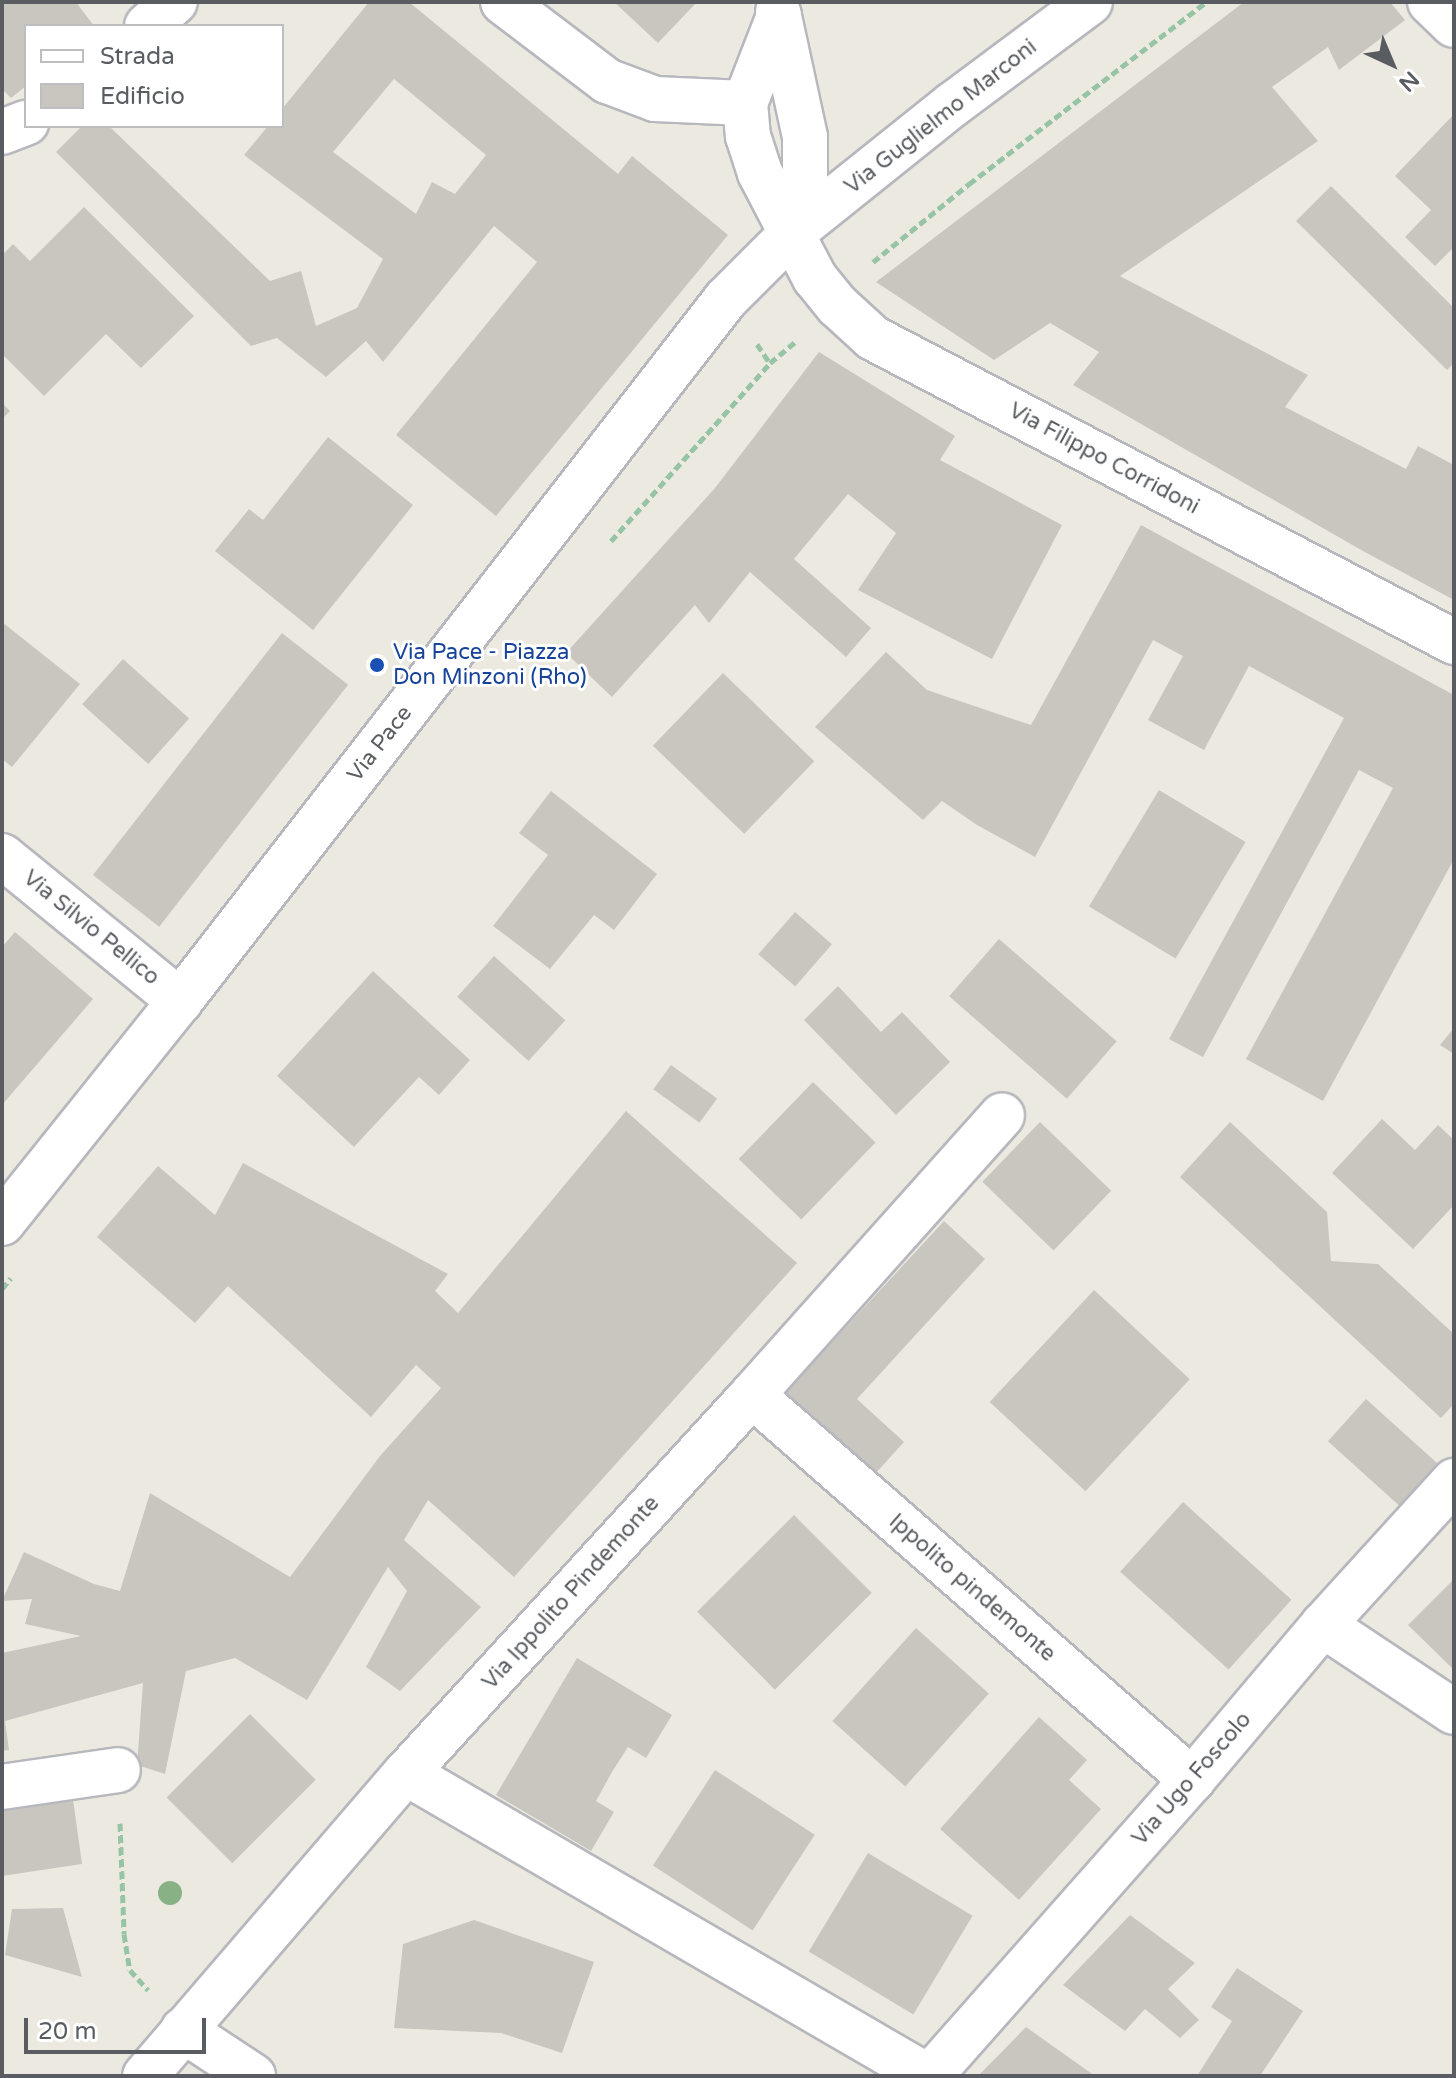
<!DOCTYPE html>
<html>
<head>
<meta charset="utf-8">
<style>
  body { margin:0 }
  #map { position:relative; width:1456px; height:2078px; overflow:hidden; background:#eceae0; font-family:"Varela Round",sans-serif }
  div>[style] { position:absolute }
  .building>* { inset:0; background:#c9c6c0; transform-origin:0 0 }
  .path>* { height:5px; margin-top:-2.5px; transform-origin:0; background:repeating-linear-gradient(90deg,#96c4a4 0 8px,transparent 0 12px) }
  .roads { filter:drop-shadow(2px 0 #b6b8bd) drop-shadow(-2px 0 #b6b8bd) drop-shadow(0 2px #b6b8bd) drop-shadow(0 -2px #b6b8bd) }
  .minor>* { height:44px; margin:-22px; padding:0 22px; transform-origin:22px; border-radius:22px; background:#fff }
  .trees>* { width:24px; height:24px; margin:-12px; border-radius:50%; background:#88b185 }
  .dots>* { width:22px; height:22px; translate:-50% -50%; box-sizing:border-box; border:4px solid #fff; border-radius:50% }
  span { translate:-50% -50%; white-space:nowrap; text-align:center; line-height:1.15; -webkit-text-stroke:6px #fff; paint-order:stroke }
  .street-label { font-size:22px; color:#595d61 }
  .transit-label { font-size:22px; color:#164399 }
  .left { translate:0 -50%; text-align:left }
  .frame { position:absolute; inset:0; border:4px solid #595d61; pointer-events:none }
  .legend { position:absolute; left:24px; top:24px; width:260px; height:104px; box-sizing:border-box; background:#fff; border:2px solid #bdbec0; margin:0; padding:10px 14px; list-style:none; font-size:24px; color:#595d61 }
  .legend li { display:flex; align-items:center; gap:16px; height:40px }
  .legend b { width:40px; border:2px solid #bdbec0 }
  .north { position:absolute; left:1352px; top:24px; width:80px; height:80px; -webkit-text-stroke:6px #fff; paint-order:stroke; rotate:136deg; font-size:22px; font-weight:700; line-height:32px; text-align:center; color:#595d61 }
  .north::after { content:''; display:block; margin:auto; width:28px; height:36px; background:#595d61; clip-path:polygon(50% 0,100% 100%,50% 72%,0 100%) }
  .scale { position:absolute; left:24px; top:2018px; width:182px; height:36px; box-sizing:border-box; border:4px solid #595d61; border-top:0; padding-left:10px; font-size:24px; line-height:28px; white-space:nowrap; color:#595d61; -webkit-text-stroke:6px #fff; paint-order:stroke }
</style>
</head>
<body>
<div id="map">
  <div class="building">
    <i style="clip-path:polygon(2px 2px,76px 2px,94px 26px,26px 26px,26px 86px,11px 98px,2px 89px)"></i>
    <i style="clip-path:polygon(evenodd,369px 2px,409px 2px,618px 174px,632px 156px,728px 235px,496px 516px,396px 435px,537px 262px,494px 226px,383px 362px,366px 341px,326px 377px,277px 338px,251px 346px,56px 152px,82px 126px,109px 126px,270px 281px,301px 271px,316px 326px,357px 308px,383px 259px,244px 155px,268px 126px,282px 126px,282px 109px,369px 2px,394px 79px,486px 155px,455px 194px,432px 182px,416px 214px,333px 152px,394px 79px)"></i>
    <i style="clip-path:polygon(614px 2px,697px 2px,658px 43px)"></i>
    <i style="clip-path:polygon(1244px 2px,1390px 2px,1405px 20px,1339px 70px,1328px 47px,1272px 87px,1318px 141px,1120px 276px,1308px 375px,1285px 407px,1406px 469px,1418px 446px,1454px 465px,1454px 600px,1363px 551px,1073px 385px,1099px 352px,1050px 323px,994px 360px,876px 282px)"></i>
    <i style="clip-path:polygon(1454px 114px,1454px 247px,1435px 266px,1405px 237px,1431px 210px,1395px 176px)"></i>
    <i style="clip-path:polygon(1331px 186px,1454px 308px,1454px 363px,1447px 370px,1296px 221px)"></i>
    <i style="clip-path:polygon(84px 207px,194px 316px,141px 368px,106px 334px,44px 396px,2px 354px,2px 255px,13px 244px,30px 261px)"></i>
    <i style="clip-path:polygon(819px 352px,955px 436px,940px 460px,1062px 525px,992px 659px,858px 590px,896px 533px,848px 494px,794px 559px,871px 628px,846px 657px,750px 572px,709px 623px,695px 605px,612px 697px,566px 653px,715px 488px)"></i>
    <i style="clip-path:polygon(2px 403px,10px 411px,2px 419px)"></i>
    <i style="clip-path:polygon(328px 437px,413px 505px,313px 630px,215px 551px,249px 509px,263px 520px)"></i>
    <i style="clip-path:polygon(1141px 525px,1454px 695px,1454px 859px,1323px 1101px,1246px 1059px,1393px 788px,1359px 770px,1203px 1057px,1169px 1039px,1344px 718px,1249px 666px,1204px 750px,1148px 720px,1183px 656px,1153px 640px,1035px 857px,977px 825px,942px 801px,923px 820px,815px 727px,886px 652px,927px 690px,1031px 725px)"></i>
    <i style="clip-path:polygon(2px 622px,80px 684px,12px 767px,2px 759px)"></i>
    <i style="left:282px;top:633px;width:84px;height:307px;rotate:38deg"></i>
    <i style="left:123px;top:659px;width:89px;height:61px;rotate:42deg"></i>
    <i style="left:723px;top:673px;width:127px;height:101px;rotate:44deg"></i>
    <i style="left:1159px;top:790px;width:101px;height:136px;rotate:31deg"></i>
    <i style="clip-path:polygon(551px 791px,657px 874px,614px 930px,594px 915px,550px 969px,493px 926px,548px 855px,519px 833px)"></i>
    <i style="left:795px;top:912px;width:49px;height:56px;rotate:41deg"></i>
    <i style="clip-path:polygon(15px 932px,93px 999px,2px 1105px,2px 947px)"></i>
    <i style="left:999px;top:939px;width:156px;height:76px;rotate:41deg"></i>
    <i style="left:494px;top:956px;width:96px;height:55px;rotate:42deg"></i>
    <i style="clip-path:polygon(373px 971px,470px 1060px,439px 1095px,419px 1077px,354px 1147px,277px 1076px)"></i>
    <i style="clip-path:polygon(838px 986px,881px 1032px,902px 1012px,950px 1062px,896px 1115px,804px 1020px)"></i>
    <i style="clip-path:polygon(1454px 1028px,1454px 1054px,1440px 1045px)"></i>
    <i style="left:671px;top:1065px;width:57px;height:30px;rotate:36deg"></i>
    <i style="left:813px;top:1082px;width:87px;height:107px;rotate:44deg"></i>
    <i style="clip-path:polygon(626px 1111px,797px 1263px,514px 1577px,428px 1500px,404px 1540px,481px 1607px,400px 1691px,366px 1667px,407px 1591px,388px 1567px,307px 1700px,235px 1658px,186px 1671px,165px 1774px,137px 1765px,143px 1683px,5px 1721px,9px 1750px,2px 1751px,2px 1653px,81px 1636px,25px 1624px,32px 1599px,2px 1601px,24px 1552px,94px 1584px,120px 1591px,150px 1493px,290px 1577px,380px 1456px,441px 1388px,416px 1365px,371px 1417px,228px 1286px,195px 1323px,97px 1237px,158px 1166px,215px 1215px,243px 1163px,448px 1274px,435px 1291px,458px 1313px)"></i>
    <i style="clip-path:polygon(1382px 1119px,1415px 1150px,1438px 1125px,1454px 1140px,1454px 1205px,1413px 1249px,1332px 1173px)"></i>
    <i style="left:1040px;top:1122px;width:99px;height:83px;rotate:44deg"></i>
    <i style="clip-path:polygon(1230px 1122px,1327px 1212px,1331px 1261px,1378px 1264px,1454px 1334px,1454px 1404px,1441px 1418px,1180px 1177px)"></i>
    <i style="clip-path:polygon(944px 1221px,985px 1259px,857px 1399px,904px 1442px,875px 1474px,786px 1392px)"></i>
    <i style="left:1094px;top:1290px;width:131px;height:153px;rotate:43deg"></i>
    <i style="left:1366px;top:1399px;width:97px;height:57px;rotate:42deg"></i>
    <i style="left:1183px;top:1502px;width:146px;height:94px;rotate:42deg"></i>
    <i style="left:794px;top:1515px;width:110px;height:137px;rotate:45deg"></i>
    <i style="clip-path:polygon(1454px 1579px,1454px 1670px,1408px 1625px)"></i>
    <i style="left:916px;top:1628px;width:98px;height:125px;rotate:42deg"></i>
    <i style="clip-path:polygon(577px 1658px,672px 1715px,646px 1758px,628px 1747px,612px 1772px,596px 1801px,614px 1812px,591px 1851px,496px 1795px)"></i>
    <i style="left:250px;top:1714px;width:93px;height:118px;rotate:45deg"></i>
    <i style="clip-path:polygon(1039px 1717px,1087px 1760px,1069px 1780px,1101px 1809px,1019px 1900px,940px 1829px)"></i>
    <i style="left:715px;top:1770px;width:119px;height:114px;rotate:33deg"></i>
    <i style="clip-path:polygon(72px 1792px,82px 1864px,2px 1876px,2px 1803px)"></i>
    <i style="left:868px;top:1853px;width:122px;height:115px;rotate:31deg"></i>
    <i style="clip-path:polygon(63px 1908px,82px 1977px,5px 1955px,12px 1909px)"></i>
    <i style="clip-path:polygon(1130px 1915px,1195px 1963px,1168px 1989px,1199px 2020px,1180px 2038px,1145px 2009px,1125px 2031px,1063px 1985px)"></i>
    <i style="clip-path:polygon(474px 1920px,594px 1962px,562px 2053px,501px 2033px,394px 2028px,403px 1944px)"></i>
    <i style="clip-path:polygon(1237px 1968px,1303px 2011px,1260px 2076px,1197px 2076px,1232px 2021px,1211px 2007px)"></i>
    <i style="clip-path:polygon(1026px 2027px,1095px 2076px,978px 2076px)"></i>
  </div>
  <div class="path">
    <i style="left:873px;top:262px;width:124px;rotate:-39.1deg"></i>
    <i style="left:969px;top:184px;width:299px;rotate:-37.5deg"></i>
    <i style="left:757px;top:344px;width:23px;rotate:56deg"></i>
    <i style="left:611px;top:541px;width:239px;rotate:-48.2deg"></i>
    <i style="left:770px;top:363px;width:35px;rotate:-40deg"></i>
    <i style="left:2px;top:1289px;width:14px;rotate:-51deg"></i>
    <i style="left:120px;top:1823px;width:111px;rotate:87.9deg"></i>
    <i style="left:124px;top:1934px;width:36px;rotate:81deg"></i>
    <i style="left:130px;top:1970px;width:27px;rotate:48deg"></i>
  </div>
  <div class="roads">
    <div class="minor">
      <i style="left:503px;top:2px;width:131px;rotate:37.2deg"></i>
      <i style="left:607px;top:81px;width:51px;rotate:20.6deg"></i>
      <i style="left:655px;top:99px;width:90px;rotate:2.5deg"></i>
      <i style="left:1430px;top:2px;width:33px;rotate:44deg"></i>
      <i style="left:778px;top:12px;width:128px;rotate:77.8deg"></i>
      <i style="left:805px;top:137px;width:38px;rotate:90deg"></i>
      <i style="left:805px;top:175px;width:59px;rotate:102.6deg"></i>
      <i style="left:779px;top:16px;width:93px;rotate:111.3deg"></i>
      <i style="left:745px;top:103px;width:33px;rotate:85deg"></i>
      <i style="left:748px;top:136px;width:39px;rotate:72deg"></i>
      <i style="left:760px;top:173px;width:119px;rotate:62.4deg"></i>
      <i style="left:815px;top:278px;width:36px;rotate:51deg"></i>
      <i style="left:838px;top:306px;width:47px;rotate:42.4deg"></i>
      <i style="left:873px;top:338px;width:656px;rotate:27.62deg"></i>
      <i style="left:147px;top:26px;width:37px;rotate:-41deg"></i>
      <i style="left:2px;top:132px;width:26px;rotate:-21deg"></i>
      <i style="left:2px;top:856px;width:230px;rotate:39.2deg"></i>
      <i style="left:2px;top:1223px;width:285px;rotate:-51.3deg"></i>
      <i style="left:180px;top:1001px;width:889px;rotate:-52.13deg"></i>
      <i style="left:726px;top:299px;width:93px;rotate:-45deg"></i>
      <i style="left:792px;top:233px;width:205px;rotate:-38.7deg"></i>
      <i style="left:952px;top:105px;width:172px;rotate:-36.7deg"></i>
      <i style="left:752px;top:1395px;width:585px;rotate:41.19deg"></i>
      <i style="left:1323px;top:1625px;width:157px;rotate:33.6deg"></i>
      <i style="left:406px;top:1773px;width:603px;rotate:30.18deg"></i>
      <i style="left:2px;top:1787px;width:117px;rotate:-8.3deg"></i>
      <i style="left:183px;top:2030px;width:84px;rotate:33.3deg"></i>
      <i style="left:145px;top:2076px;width:400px;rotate:-49.3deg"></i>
      <i style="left:406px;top:1773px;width:512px;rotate:-47.53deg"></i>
      <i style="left:752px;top:1395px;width:375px;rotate:-48.2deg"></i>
      <i style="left:930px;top:2076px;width:395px;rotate:-48.5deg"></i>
      <i style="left:1192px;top:1780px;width:203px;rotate:-49.8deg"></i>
      <i style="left:1323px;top:1625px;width:195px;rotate:-47.7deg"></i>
    </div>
  </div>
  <div class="trees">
    <i style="left:170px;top:1893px"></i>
  </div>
  <div class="dots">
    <i style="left:377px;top:665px;background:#1a4fb4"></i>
  </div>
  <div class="street-label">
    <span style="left:941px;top:117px;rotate:-38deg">Via Guglielmo Marconi</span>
    <span style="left:1104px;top:459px;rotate:28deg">Via Filippo Corridoni</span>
    <span style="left:380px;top:744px;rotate:-52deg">Via Pace</span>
    <span style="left:91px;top:928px;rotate:39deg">Via Silvio Pellico</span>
    <span style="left:972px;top:1588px;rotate:41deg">Ippolito pindemonte</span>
    <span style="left:571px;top:1593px;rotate:-48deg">Via Ippolito Pindemonte</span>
    <span style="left:1192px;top:1779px;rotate:-49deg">Via Ugo Foscolo</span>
  </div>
  <div class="transit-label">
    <span class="left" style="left:393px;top:665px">Via Pace - Piazza<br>Don Minzoni (Rho)</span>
  </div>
  <div class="frame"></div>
  <ul class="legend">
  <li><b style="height:10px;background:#fff"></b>Strada</li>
  <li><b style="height:22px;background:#c9c6c0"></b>Edificio</li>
  </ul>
  <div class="north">N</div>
  <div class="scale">20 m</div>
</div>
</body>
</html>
